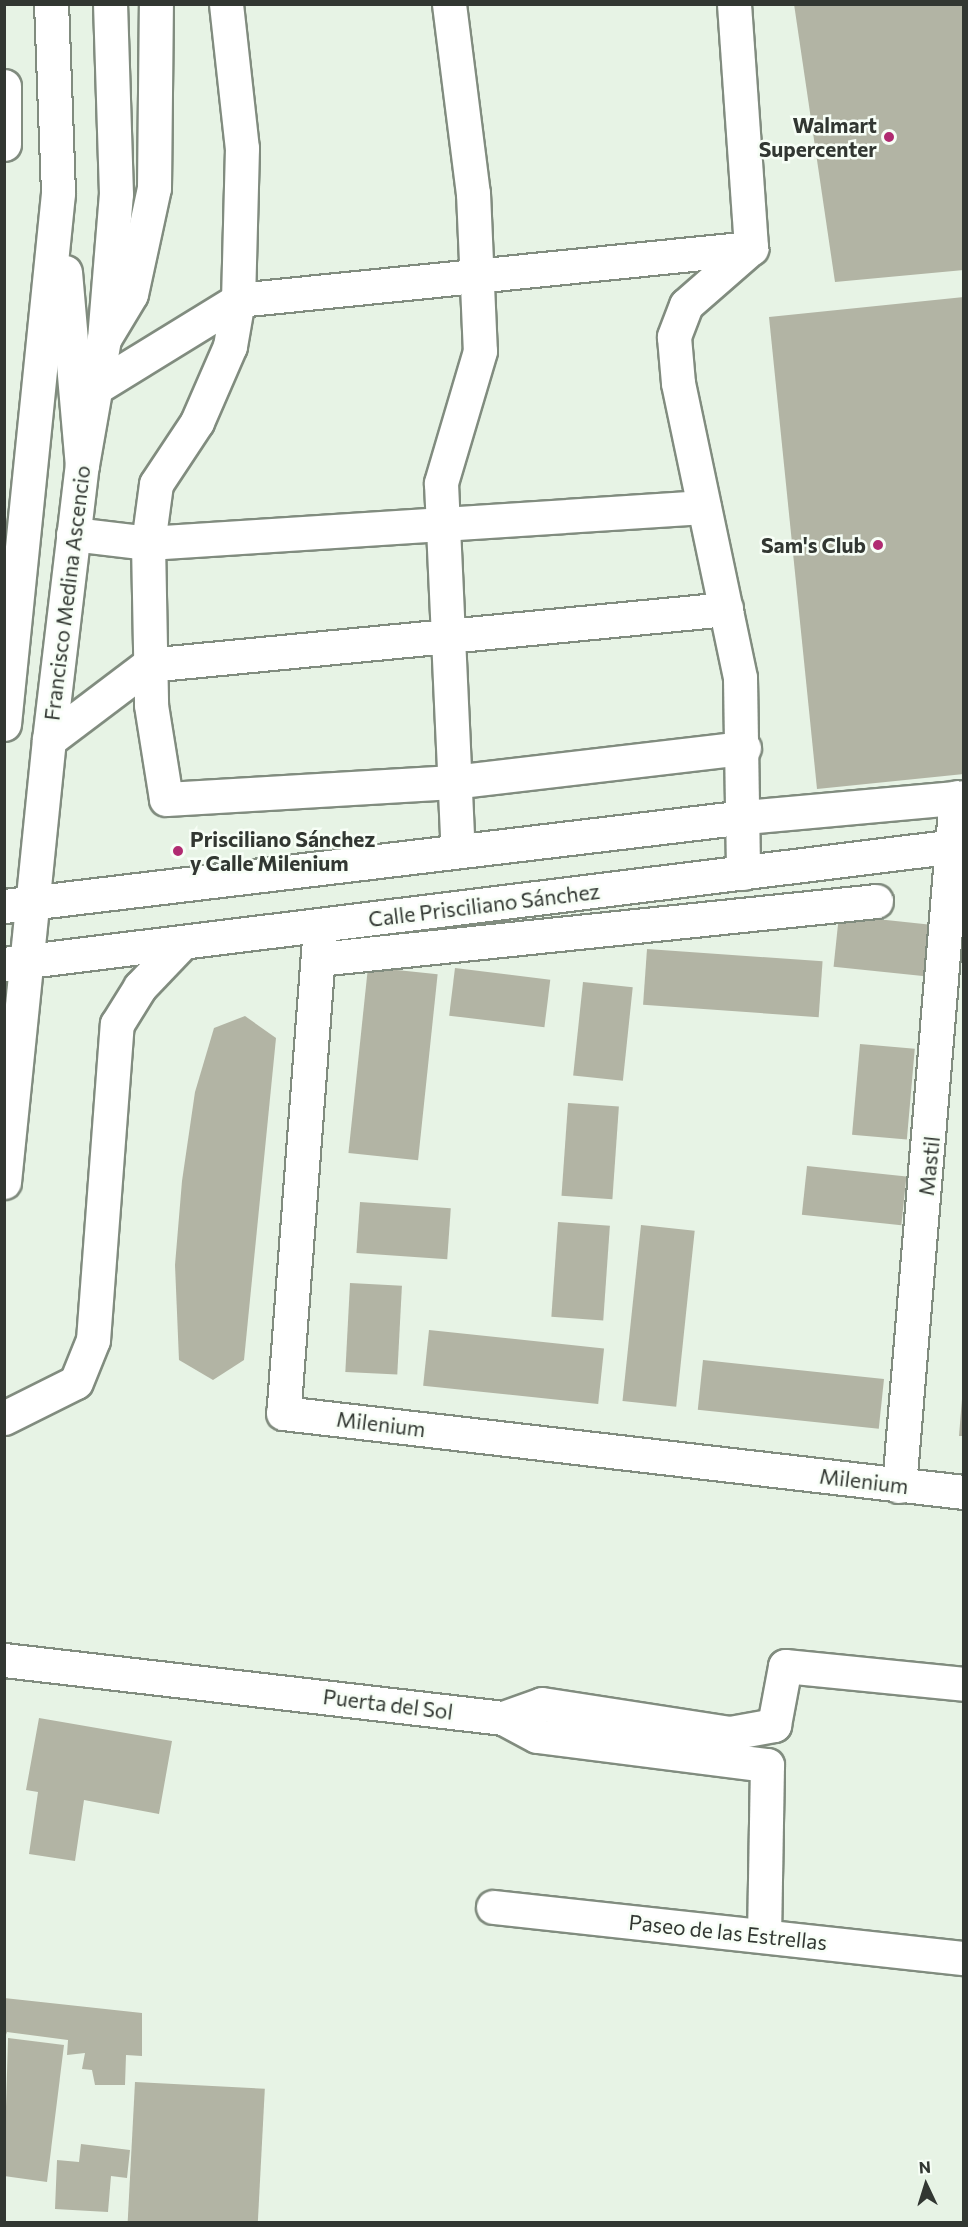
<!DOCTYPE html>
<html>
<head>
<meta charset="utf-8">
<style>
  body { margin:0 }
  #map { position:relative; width:968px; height:2227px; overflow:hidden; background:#e7f3e5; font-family:Commissioner,sans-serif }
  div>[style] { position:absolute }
  .building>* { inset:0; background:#b2b4a4; transform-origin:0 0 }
  .roads { filter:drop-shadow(2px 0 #818c7f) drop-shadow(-2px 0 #818c7f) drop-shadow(0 2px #818c7f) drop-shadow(0 -2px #818c7f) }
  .minor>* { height:33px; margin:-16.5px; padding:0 16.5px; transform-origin:16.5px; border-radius:16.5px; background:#fff }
  .major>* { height:33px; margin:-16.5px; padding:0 16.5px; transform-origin:16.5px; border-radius:16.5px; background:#fff }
  .highway>* { height:33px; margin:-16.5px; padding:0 16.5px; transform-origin:16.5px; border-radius:16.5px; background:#fff }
  .dots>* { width:16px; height:16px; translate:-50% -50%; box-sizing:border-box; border:3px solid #f7fef6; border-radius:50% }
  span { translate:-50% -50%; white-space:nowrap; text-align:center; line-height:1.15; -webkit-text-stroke:5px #f7fef6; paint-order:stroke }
  .poi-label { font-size:21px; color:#323732; font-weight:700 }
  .right { translate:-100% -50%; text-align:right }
  .left { translate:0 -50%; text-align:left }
  .street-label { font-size:21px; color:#323732 }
  .frame { position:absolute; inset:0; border:6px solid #323732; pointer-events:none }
  .north { position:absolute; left:896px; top:2155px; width:60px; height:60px; -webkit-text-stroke:4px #f7fef6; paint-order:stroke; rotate:356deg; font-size:16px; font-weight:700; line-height:24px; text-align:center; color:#323732 }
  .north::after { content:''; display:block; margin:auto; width:21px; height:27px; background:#323732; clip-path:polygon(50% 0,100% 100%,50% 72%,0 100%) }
</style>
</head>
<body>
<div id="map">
  <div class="building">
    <i style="clip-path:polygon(794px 4px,964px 4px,964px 270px,835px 282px)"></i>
    <i style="clip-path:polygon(964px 297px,964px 774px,817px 789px,769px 317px)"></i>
    <i style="left:839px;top:915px;width:97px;height:52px;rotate:6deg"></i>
    <i style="left:647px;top:949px;width:176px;height:56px;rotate:4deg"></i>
    <i style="left:368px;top:967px;width:70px;height:187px;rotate:6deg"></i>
    <i style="left:455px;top:968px;width:96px;height:48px;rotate:7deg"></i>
    <i style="left:583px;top:982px;width:50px;height:94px;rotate:6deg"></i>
    <i style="clip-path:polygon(245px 1016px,276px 1038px,244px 1360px,213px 1380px,179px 1360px,175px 1265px,182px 1181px,195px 1092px,214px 1028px)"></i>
    <i style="left:860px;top:1044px;width:55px;height:91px;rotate:5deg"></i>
    <i style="left:568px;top:1103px;width:51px;height:93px;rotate:4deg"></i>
    <i style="left:807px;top:1166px;width:100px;height:49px;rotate:6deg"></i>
    <i style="left:360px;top:1202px;width:91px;height:51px;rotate:4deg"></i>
    <i style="left:558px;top:1222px;width:52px;height:95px;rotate:4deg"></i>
    <i style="left:641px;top:1225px;width:54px;height:177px;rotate:6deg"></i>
    <i style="left:350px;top:1283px;width:52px;height:89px;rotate:3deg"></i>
    <i style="left:429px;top:1330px;width:176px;height:56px;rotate:6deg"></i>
    <i style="left:703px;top:1360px;width:182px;height:50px;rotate:6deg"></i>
    <i style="clip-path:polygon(962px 1399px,964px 1399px,964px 1436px,959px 1436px)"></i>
    <i style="clip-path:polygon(39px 1718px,172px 1741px,159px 1814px,84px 1800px,75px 1861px,29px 1854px,38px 1792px,26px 1790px)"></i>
    <i style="clip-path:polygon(4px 1998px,142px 2013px,142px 2056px,126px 2055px,125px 2085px,95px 2085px,92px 2070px,82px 2069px,85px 2053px,67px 2055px,68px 2040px,7px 2032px,4px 2040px)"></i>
    <i style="clip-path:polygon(8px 2038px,64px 2045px,47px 2182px,4px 2176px)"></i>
    <i style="left:135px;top:2082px;width:130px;height:140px;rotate:3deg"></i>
    <i style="clip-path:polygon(81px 2144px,130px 2150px,127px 2178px,111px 2176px,108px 2212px,55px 2209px,57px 2160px,79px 2162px)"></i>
  </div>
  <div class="roads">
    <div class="minor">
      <i style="left:226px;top:4px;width:145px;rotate:83.7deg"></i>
      <i style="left:242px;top:148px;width:152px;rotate:91.5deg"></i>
      <i style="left:238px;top:300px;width:47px;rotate:99.9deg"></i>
      <i style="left:230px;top:346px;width:83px;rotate:113.5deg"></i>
      <i style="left:197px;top:422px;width:74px;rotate:123.5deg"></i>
      <i style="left:156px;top:484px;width:60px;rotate:97.7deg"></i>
      <i style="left:148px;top:543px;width:162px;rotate:88.9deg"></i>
      <i style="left:151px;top:705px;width:95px;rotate:80.9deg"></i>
      <i style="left:166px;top:799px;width:288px;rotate:-3.4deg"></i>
      <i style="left:453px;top:782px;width:293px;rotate:-6.7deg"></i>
      <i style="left:449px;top:4px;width:191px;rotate:82.8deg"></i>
      <i style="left:473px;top:193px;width:158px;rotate:87.5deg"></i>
      <i style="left:480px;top:351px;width:138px;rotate:106.5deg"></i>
      <i style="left:441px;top:483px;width:368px;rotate:87.4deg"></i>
      <i style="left:734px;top:4px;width:245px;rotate:86deg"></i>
      <i style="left:751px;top:248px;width:86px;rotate:138.8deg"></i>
      <i style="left:686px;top:305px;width:34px;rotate:111deg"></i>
      <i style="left:674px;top:337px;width:46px;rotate:85deg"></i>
      <i style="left:678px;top:383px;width:301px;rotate:78.1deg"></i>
      <i style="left:740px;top:678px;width:195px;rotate:89.1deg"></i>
      <i style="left:104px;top:339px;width:52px;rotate:-59deg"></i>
      <i style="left:131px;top:294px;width:108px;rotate:-77.8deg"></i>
      <i style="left:154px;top:188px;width:184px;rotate:-89.4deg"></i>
      <i style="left:100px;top:385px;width:162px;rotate:-31.6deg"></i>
      <i style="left:238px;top:300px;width:516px;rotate:-5.79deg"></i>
      <i style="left:73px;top:534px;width:76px;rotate:6.8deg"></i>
      <i style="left:148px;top:543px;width:557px;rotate:-3.7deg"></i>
      <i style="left:49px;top:740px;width:124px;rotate:-37.1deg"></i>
      <i style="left:148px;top:665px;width:581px;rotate:-5.53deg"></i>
      <i style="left:320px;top:926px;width:488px;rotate:94.3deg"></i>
      <i style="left:283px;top:1413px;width:686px;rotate:6.62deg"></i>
      <i style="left:318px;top:959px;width:561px;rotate:-5.93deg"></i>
      <i style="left:4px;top:1418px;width:80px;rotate:-26.6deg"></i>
      <i style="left:76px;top:1382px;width:45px;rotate:-68deg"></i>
      <i style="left:93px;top:1340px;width:317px;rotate:-85.7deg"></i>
      <i style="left:117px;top:1024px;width:44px;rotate:-58.1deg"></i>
      <i style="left:140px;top:987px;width:61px;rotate:-46.3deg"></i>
      <i style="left:899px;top:1486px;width:691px;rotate:-85.27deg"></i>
      <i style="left:4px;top:1660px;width:502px;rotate:6.63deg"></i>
      <i style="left:503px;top:1718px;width:38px;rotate:28deg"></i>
      <i style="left:537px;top:1736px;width:232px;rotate:7.2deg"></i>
      <i style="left:767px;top:1765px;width:171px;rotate:91deg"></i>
      <i style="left:503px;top:1718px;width:41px;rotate:-19.7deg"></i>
      <i style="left:542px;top:1704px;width:190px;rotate:8.8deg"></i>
      <i style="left:730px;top:1733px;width:45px;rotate:-10.3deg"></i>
      <i style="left:774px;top:1725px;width:60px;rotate:-79.4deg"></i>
      <i style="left:785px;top:1666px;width:180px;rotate:5.7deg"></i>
      <i style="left:493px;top:1907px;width:474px;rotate:6.2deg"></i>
    </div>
    <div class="major">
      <i style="left:4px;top:906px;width:746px;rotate:-6.85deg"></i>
      <i style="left:745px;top:817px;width:220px;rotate:-5.2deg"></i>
      <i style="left:4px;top:964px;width:967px;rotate:-7.07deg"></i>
      <i style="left:4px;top:1182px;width:444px;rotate:-84.2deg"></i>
      <i style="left:49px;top:740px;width:277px;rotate:-83.2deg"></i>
      <i style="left:82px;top:465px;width:128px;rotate:-80.1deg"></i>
      <i style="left:104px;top:339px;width:145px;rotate:-85.3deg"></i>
      <i style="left:116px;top:194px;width:190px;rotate:-91.8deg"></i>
    </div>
    <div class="highway">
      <i style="left:4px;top:86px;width:58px;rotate:90deg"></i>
      <i style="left:65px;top:272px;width:194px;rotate:85deg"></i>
      <i style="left:4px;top:724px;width:534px;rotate:-84.19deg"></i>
      <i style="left:58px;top:193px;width:189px;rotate:-92.1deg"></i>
    </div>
  </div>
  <div class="dots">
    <i style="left:889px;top:137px;background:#b02b71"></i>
    <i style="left:878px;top:545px;background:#b02b71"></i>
    <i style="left:178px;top:851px;background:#b02b71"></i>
  </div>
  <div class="poi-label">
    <span class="right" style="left:877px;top:137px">Walmart<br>Supercenter</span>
    <span class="right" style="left:866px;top:545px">Sam's Club</span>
    <span class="left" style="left:190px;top:851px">Prisciliano Sánchez<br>y Calle Milenium</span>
  </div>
  <div class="street-label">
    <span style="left:67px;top:593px;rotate:-83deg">Francisco Medina Ascencio</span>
    <span style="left:484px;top:905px;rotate:-7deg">Calle Prisciliano Sánchez</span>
    <span style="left:929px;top:1166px;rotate:-84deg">Mastil</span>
    <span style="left:381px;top:1424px;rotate:7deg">Milenium</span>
    <span style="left:864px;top:1481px;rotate:7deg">Milenium</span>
    <span style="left:388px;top:1704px;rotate:7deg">Puerta del Sol</span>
    <span style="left:728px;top:1932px;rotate:6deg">Paseo de las Estrellas</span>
  </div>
  <div class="frame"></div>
  <div class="north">N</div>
</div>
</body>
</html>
